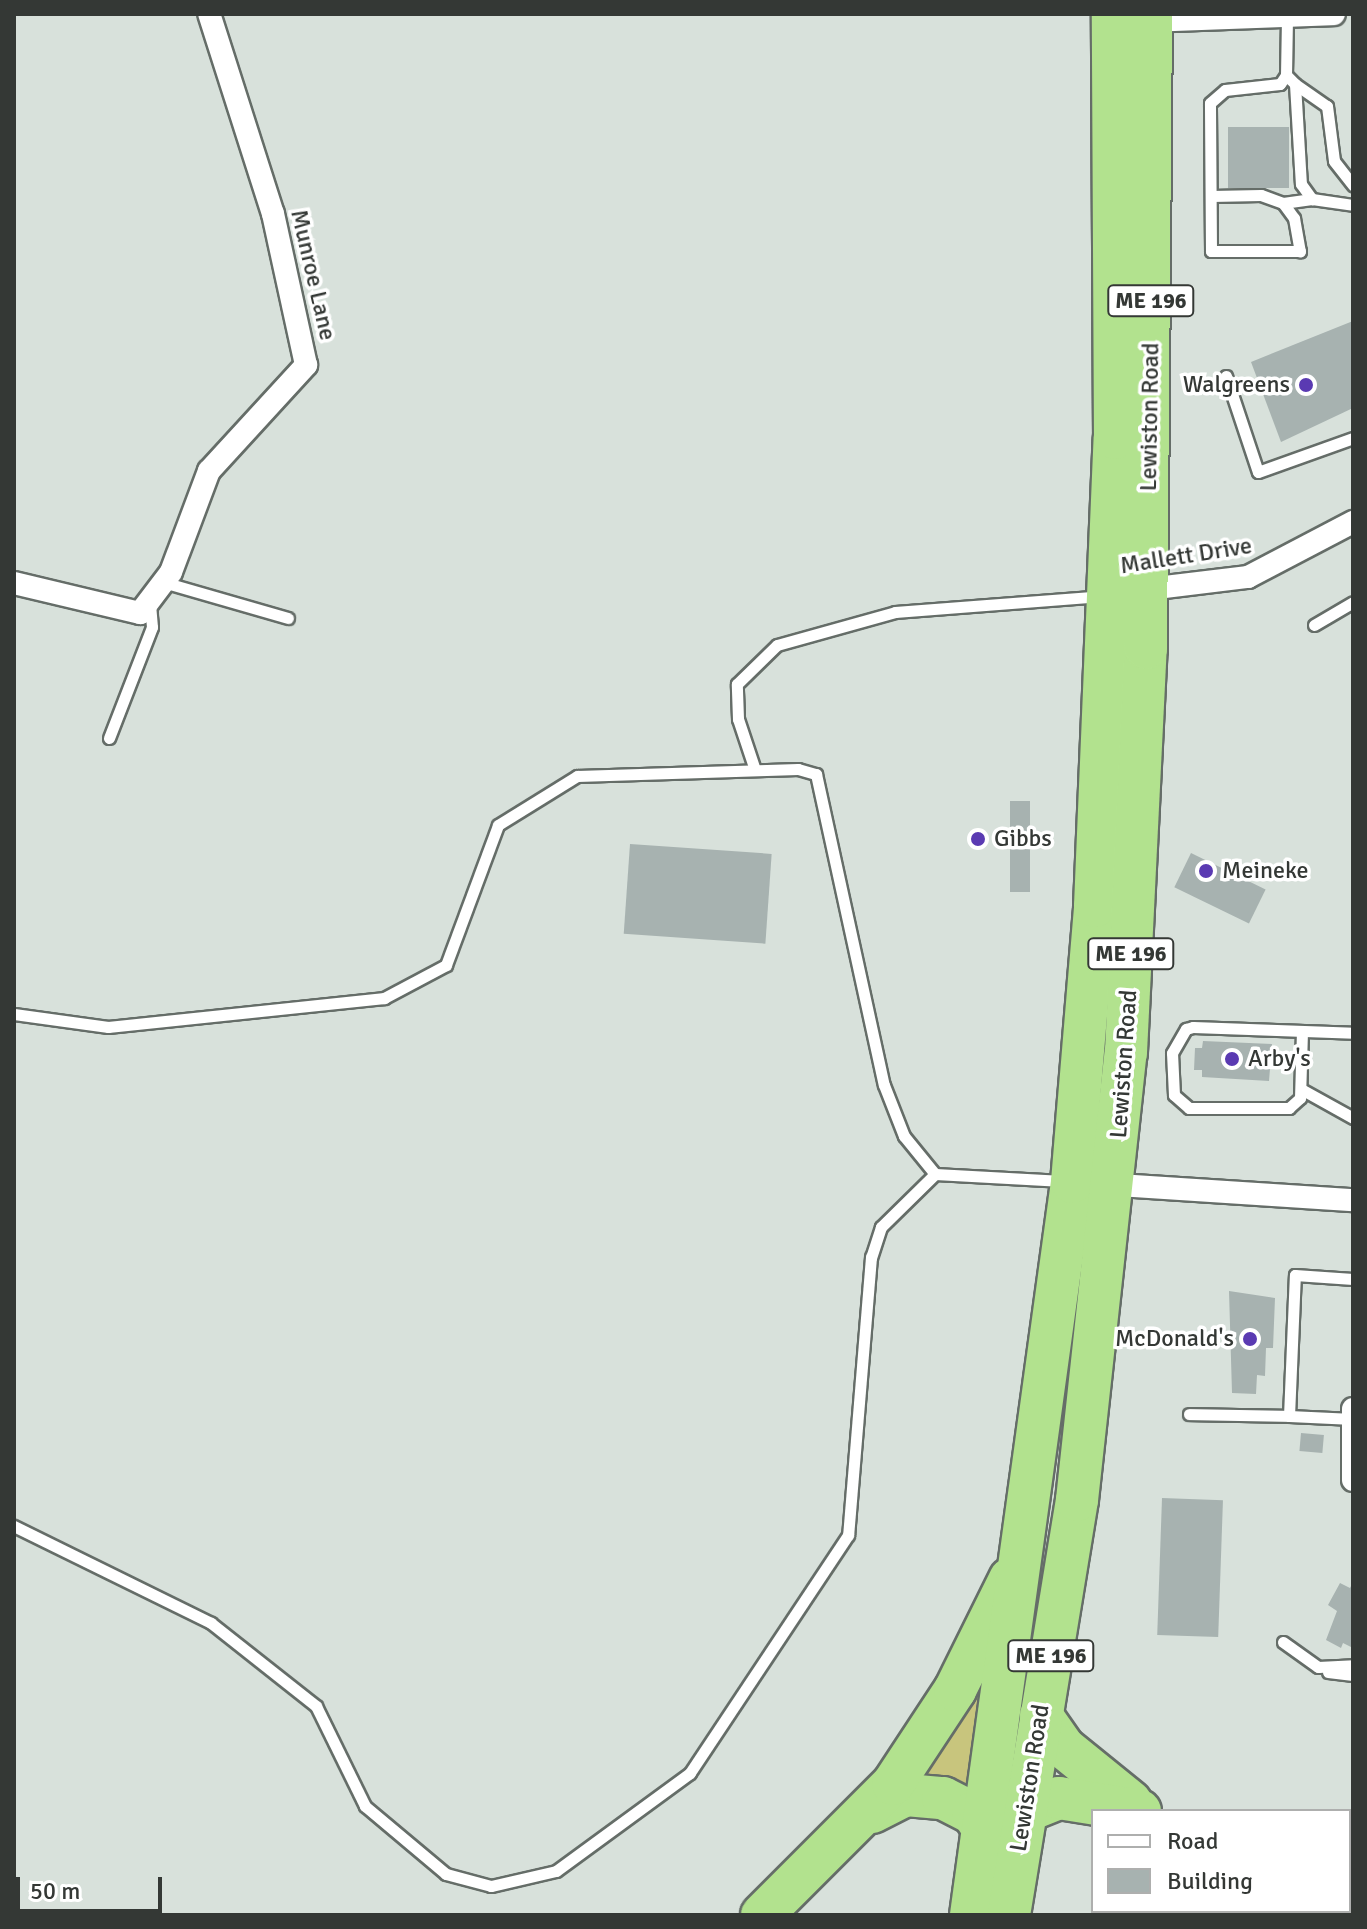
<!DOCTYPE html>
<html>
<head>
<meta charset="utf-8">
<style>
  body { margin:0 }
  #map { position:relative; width:1367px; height:1929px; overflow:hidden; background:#d8e1db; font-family:Signika,sans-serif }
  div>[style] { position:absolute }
  .green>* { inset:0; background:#c8c57d }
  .building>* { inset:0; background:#a7b2b0; transform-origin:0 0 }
  .roads { filter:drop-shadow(2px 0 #656d68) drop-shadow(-2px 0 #656d68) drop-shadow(0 2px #656d68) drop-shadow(0 -2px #656d68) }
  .lane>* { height:11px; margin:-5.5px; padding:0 5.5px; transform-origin:5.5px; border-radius:5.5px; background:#fff }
  .street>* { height:22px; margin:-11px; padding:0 11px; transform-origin:11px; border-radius:11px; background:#fff }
  .highway>* { height:42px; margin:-21px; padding:0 21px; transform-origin:21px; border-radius:21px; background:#b2e28e }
  .dots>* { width:22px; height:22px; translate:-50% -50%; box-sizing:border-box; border:4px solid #fff; border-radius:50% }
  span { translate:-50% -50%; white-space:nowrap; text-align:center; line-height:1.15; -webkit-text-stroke:7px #fff; paint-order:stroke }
  .shield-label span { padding:2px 6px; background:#fff; border:2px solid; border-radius:6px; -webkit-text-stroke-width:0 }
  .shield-label { font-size:22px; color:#343835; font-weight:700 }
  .street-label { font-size:24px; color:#343835 }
  .poi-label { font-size:24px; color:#343835 }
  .right { translate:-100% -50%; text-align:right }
  .left { translate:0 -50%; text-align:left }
  .frame { position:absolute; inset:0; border:16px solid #343835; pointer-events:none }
  .legend { position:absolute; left:1091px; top:1809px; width:260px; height:104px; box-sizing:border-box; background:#fff; border:2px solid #aeafae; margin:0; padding:10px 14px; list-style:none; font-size:24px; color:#343835 }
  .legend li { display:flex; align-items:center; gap:16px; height:40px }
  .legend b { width:40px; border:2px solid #aeafae }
  .scale { position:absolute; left:16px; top:1877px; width:146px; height:36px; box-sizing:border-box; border:4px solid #343835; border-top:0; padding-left:10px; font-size:24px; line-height:28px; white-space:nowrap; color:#343835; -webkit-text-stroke:6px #fff; paint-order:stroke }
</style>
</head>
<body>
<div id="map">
  <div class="green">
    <i style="clip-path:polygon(983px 1680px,969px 1785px,915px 1787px)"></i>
  </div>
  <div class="building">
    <i style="left:1289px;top:127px;width:61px;height:61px;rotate:90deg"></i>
    <i style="clip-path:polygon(1353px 321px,1353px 408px,1281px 442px,1251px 362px)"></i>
    <i style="left:1010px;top:801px;width:20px;height:91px"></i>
    <i style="left:630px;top:844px;width:142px;height:90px;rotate:4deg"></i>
    <i style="left:1191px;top:853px;width:83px;height:38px;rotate:26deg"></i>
    <i style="clip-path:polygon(1203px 1041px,1272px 1044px,1269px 1081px,1202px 1077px,1202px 1070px,1194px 1070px,1195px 1048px,1202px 1048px)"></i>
    <i style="clip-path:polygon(1229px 1291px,1275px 1298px,1273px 1348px,1266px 1348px,1265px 1376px,1257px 1375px,1256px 1394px,1232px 1393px)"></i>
    <i style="left:1301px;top:1433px;width:23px;height:18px;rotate:5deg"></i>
    <i style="left:1162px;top:1498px;width:61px;height:137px;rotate:2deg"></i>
    <i style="clip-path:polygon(1353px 1582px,1353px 1648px,1343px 1643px,1341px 1648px,1326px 1640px,1337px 1611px,1328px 1605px,1340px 1583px,1350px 1588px)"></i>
  </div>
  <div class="roads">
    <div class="lane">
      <i style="left:1286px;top:75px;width:13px;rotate:45deg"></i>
      <i style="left:1295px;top:84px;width:100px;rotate:86.6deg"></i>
      <i style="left:1301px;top:184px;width:19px;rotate:54deg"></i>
      <i style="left:1312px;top:199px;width:41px;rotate:8.3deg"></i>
      <i style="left:1295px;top:84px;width:39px;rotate:35deg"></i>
      <i style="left:1327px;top:106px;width:55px;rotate:82.7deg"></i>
      <i style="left:1334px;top:161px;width:31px;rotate:52deg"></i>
      <i style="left:1211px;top:196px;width:50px;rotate:-1.1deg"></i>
      <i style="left:1261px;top:195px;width:23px;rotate:20deg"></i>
      <i style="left:1283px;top:203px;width:19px;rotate:54deg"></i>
      <i style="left:1294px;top:218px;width:34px;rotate:80deg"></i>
      <i style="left:1300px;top:251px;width:89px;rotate:180deg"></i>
      <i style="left:1211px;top:251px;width:148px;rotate:-90.4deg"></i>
      <i style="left:1210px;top:103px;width:20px;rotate:-41deg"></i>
      <i style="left:1225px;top:90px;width:55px;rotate:-6.2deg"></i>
      <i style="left:1280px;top:84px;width:11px;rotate:-56deg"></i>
      <i style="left:1286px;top:75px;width:60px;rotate:-89deg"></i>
      <i style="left:1283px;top:203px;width:29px;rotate:-8deg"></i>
      <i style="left:1226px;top:376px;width:101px;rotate:71.6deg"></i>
      <i style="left:1258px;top:472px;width:101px;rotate:-19.7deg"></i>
      <i style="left:163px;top:582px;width:130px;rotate:16.1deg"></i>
      <i style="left:1314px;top:625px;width:45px;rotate:-30.5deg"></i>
      <i style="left:109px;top:738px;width:119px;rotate:-68.8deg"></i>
      <i style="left:152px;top:627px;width:22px;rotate:-95deg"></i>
      <i style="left:755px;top:770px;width:54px;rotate:-108.4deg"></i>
      <i style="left:738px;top:719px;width:35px;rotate:-92deg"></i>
      <i style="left:737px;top:684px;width:56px;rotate:-44.3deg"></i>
      <i style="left:777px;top:645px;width:123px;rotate:-15.6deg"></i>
      <i style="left:895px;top:612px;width:207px;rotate:-4.4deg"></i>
      <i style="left:14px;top:1014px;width:95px;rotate:7.9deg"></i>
      <i style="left:108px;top:1027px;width:278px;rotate:-6deg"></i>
      <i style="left:384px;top:998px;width:70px;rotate:-28deg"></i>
      <i style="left:446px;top:965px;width:149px;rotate:-69.6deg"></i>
      <i style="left:498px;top:825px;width:93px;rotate:-31.8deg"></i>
      <i style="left:577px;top:776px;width:221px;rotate:-1.8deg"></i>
      <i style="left:798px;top:769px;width:19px;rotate:16deg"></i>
      <i style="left:816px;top:774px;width:318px;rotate:77.7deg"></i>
      <i style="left:884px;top:1085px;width:55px;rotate:68.6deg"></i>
      <i style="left:904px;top:1136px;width:49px;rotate:50.8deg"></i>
      <i style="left:935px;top:1174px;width:76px;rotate:135.5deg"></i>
      <i style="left:881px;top:1227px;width:32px;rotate:108deg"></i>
      <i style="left:871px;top:1257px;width:279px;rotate:94.7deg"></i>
      <i style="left:848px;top:1535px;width:286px;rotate:123.6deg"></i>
      <i style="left:690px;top:1773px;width:166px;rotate:143.8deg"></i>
      <i style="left:556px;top:1871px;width:67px;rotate:167deg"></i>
      <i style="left:491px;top:1886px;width:47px;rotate:-165.1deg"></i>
      <i style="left:446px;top:1874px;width:106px;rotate:-140deg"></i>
      <i style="left:365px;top:1806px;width:111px;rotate:-116.1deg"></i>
      <i style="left:316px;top:1706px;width:134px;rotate:-141.7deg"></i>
      <i style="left:211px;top:1623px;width:220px;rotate:-153.8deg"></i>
      <i style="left:1302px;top:1031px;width:67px;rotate:91.7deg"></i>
      <i style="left:1300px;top:1098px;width:15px;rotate:138deg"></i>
      <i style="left:1289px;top:1108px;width:100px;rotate:180deg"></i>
      <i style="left:1189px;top:1108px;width:20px;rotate:-139deg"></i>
      <i style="left:1174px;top:1095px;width:42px;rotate:-92.7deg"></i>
      <i style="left:1172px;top:1053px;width:28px;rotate:-60deg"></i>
      <i style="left:1186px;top:1029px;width:7px;rotate:-16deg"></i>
      <i style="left:1193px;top:1027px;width:160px;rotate:2.1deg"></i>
      <i style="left:1301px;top:1089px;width:60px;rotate:29.1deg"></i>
      <i style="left:935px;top:1174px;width:128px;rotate:3.1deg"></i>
      <i style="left:1189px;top:1414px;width:100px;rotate:1.1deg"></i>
      <i style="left:1289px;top:1416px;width:141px;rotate:-87.6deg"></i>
      <i style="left:1295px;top:1275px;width:58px;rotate:3.9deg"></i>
      <i style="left:1289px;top:1416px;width:64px;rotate:2.7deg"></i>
      <i style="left:1283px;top:1642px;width:43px;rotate:35.5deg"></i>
      <i style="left:1318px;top:1667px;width:35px;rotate:-3deg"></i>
      <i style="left:1328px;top:1672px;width:25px;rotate:7deg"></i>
    </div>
    <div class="street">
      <i style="left:1144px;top:21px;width:190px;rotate:-2.1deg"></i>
      <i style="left:14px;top:583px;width:130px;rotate:13.4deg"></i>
      <i style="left:140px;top:613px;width:51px;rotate:-52.9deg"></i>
      <i style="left:171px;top:572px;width:108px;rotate:-69.4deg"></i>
      <i style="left:209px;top:471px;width:144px;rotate:-47.5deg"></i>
      <i style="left:306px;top:365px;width:155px;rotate:-102.3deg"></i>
      <i style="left:273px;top:214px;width:210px;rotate:-107.7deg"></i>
      <i style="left:1140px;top:590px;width:109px;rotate:-6.9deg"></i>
      <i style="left:1248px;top:577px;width:119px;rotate:-27.6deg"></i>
      <i style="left:1103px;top:1184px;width:251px;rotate:3.7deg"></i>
      <i style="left:1353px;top:1409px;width:71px;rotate:90deg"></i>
    </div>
    <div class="highway">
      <i style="left:1041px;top:1715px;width:39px;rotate:55deg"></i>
      <i style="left:1063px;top:1747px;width:87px;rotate:39deg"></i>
      <i style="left:872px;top:1812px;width:38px;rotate:-27deg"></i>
      <i style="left:906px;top:1795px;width:37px;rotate:5deg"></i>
      <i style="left:943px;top:1798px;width:34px;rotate:27deg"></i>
      <i style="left:973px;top:1813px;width:40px;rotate:57.1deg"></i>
      <i style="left:1004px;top:1820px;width:59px;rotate:-21.8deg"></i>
      <i style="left:1059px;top:1798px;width:82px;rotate:9.1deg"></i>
      <i style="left:1310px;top:1911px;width:8px;rotate:30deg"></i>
      <i style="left:762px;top:1915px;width:185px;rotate:-45deg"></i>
      <i style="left:893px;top:1784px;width:113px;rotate:-56.6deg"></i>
      <i style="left:955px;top:1690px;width:124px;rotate:-63.6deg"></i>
      <i style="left:971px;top:1915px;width:740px;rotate:-82.15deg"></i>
      <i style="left:1072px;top:1182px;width:277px;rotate:-85.2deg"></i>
      <i style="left:1095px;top:906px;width:468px;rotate:-87.6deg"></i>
      <i style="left:1115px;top:438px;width:424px;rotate:-90.3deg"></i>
      <i style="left:1009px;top:1915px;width:421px;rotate:-80.7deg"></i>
      <i style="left:1077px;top:1500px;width:451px;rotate:-83.8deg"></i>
      <i style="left:1126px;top:1052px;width:404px;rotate:-87.2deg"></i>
      <i style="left:1146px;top:648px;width:634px;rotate:-89.55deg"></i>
    </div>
  </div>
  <div class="dots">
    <i style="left:1306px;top:385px;background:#5a3ab2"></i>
    <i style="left:978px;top:839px;background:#5a3ab2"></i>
    <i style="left:1206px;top:871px;background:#5a3ab2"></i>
    <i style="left:1232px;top:1059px;background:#5a3ab2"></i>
    <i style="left:1250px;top:1339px;background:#5a3ab2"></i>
  </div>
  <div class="shield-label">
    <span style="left:1151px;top:301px">ME 196</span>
    <span style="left:1131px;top:954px">ME 196</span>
    <span style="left:1051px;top:1656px">ME 196</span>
  </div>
  <div class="street-label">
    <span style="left:313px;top:275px;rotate:77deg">Munroe Lane</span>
    <span style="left:1150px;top:417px;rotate:-89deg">Lewiston Road</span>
    <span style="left:1186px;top:556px;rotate:-9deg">Mallett Drive</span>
    <span style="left:1124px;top:1064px;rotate:-86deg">Lewiston Road</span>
    <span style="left:1030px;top:1778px;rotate:-81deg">Lewiston Road</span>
  </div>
  <div class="poi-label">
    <span class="right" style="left:1290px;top:385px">Walgreens</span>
    <span class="left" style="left:994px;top:839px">Gibbs</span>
    <span class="left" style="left:1222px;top:871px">Meineke</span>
    <span class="left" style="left:1248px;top:1059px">Arby's</span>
    <span class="right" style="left:1234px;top:1339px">McDonald's</span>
  </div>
  <div class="frame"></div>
  <ul class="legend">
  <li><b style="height:10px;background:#fff"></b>Road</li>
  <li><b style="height:22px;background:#a7b2b0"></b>Building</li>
  </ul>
  <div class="scale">50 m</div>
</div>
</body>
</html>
